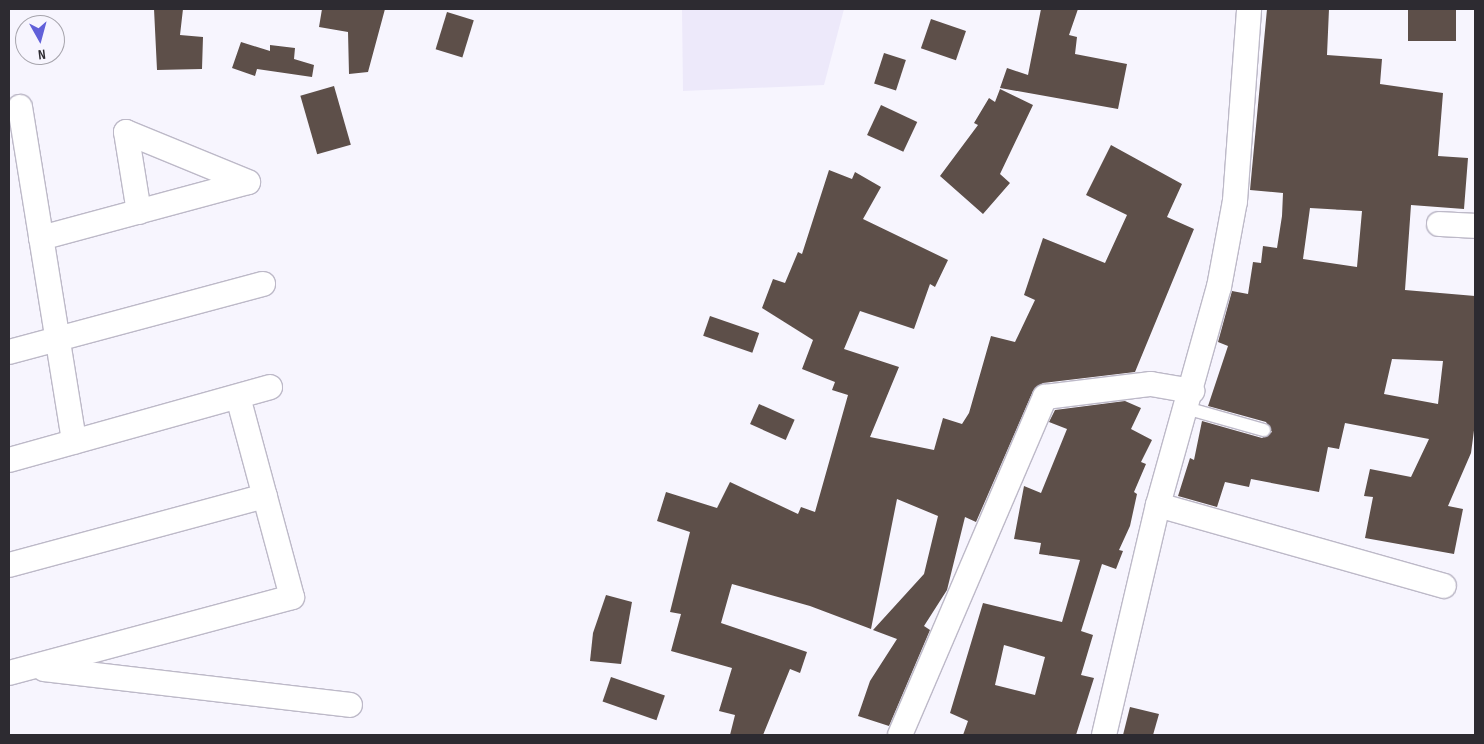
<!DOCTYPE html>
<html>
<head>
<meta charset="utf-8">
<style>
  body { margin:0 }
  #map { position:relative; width:1484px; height:744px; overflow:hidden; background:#f7f5fe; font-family:"Sofia Sans Condensed",sans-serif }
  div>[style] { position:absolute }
  .built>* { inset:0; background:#ede9fa }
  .building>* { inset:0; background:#5d4f49; transform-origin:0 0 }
  .roads { filter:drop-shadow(1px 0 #bdb9c8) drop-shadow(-1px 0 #bdb9c8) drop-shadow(0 1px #bdb9c8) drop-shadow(0 -1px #bdb9c8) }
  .service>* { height:12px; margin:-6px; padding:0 6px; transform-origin:6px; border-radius:6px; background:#fff }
  .minor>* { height:24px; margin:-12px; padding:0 12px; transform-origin:12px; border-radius:12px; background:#fff }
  span { translate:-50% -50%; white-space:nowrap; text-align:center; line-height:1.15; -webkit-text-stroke:5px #f7f5fe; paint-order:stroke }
  .frame { position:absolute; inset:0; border:10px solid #2d2b31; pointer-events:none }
  .north { position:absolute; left:15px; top:15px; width:50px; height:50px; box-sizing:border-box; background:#f7f5fe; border:1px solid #a6a4ac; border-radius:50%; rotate:173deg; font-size:14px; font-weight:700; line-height:20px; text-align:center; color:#2d2b31 }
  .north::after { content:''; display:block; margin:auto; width:18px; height:22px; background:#6160d9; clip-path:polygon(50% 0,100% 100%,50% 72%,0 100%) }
</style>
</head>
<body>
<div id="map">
  <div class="built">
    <i style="clip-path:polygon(682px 9px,844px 9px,824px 85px,683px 91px)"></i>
  </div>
  <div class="building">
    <i style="clip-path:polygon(154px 9px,183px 9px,180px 35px,203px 37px,202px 69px,157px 70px)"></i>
    <i style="clip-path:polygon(322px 9px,385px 9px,368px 72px,349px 74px,348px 32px,319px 27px)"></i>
    <i style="clip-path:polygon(1041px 9px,1078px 9px,1069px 35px,1077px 37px,1075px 54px,1127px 64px,1118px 109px,1000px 88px,1007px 68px,1028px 75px)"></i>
    <i style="clip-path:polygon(evenodd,1267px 9px,1329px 9px,1327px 55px,1382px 59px,1380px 84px,1443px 93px,1438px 156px,1468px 158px,1464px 209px,1411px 205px,1405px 290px,1475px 296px,1475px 423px,1471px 453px,1448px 506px,1463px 509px,1454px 554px,1365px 538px,1373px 497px,1364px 496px,1370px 469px,1411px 477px,1429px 439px,1345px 423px,1339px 449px,1328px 447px,1319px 492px,1251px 479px,1249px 487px,1225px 482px,1217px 507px,1178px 496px,1190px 458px,1194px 460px,1202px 421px,1262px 438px,1272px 432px,1266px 422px,1208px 406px,1228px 346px,1218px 342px,1232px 291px,1248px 294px,1253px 262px,1261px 263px,1263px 246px,1277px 248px,1282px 216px,1283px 193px,1250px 190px,1267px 9px,1310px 208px,1362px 211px,1357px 267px,1303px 259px,1310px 208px,1267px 9px,1392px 359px,1443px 361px,1438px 404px,1384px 394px,1392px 359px)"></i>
    <i style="left:1408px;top:9px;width:48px;height:32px"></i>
    <i style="left:447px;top:12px;width:28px;height:39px;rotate:17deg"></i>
    <i style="left:931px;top:19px;width:37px;height:31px;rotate:19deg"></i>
    <i style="clip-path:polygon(241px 42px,270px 51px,270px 45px,295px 48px,294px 59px,314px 65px,312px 77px,257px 69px,255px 76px,232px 68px)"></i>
    <i style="left:884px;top:53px;width:23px;height:32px;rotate:18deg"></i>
    <i style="left:334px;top:86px;width:61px;height:35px;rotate:74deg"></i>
    <i style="clip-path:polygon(1000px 89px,1033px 105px,1000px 174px,1010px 183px,983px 214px,940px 176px,978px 125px,974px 123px,989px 98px,995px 102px)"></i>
    <i style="left:881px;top:105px;width:40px;height:33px;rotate:25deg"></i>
    <i style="clip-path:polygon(1111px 145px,1182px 184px,1167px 217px,1194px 229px,1135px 372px,1043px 383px,1033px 391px,976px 522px,965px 517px,947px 590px,924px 626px,930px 630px,889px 726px,858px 716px,870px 681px,897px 639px,873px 630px,924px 574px,938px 516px,897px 499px,871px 629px,810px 606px,732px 584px,721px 623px,807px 652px,800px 673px,790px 669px,763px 735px,730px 735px,735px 715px,719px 711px,732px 668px,671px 651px,681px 614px,670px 612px,690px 532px,657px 521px,666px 492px,717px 508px,730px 482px,798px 514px,801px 507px,815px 512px,848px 395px,832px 390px,835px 382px,802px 369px,813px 340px,762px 308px,773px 279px,785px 283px,798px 252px,802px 254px,829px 170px,852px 179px,855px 172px,881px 187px,863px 219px,948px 260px,935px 287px,930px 284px,914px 329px,860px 311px,844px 349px,899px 367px,870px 437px,934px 450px,943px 418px,962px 424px,969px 413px,991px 336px,1015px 342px,1035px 300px,1024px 295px,1043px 238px,1105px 263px,1127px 215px,1086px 195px)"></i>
    <i style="left:710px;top:316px;width:52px;height:21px;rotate:19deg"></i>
    <i style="clip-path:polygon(evenodd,1125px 401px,1141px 408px,1131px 429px,1152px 440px,1141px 462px,1146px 464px,1134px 492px,1137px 494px,1130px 526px,1119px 550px,1123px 551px,1116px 569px,1102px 564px,1081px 631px,1093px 635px,1081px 675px,1094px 678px,1076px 735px,963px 735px,968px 721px,950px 713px,983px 603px,1062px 622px,1080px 560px,1039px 554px,1041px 543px,1014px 539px,1024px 486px,1041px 493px,1067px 429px,1049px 422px,1055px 410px,1125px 401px,1004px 645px,1045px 657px,1035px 695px,995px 685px,1004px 645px)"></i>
    <i style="left:759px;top:404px;width:39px;height:22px;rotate:24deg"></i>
    <i style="clip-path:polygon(606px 595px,632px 602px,621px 664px,590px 661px,593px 633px)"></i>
    <i style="left:611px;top:677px;width:57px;height:26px;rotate:19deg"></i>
    <i style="clip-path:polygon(1130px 707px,1159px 714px,1153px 735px,1123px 735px)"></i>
  </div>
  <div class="roads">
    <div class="service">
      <i style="left:1186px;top:408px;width:81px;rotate:15.8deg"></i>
    </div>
    <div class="minor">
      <i style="left:20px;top:107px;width:339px;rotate:80.8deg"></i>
      <i style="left:139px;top:212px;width:81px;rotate:-99.2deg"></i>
      <i style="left:126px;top:132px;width:132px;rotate:22.3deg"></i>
      <i style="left:1439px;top:224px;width:36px;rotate:3deg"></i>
      <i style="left:41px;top:238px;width:214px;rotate:-15.1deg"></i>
      <i style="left:9px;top:352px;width:263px;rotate:-15deg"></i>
      <i style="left:9px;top:460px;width:271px;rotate:-15.6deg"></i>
      <i style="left:1158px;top:505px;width:297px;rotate:15.8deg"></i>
      <i style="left:9px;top:565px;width:265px;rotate:-15.1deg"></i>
      <i style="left:44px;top:669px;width:308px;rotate:6.7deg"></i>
      <i style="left:9px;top:673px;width:293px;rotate:-15deg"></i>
      <i style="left:292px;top:597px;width:207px;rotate:-105.1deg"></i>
      <i style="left:900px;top:735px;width:368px;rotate:-66.8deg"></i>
      <i style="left:1045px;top:397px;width:107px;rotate:-7deg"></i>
      <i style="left:1151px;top:384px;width:42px;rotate:9.7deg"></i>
      <i style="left:1104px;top:735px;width:236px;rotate:-76.8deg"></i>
      <i style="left:1158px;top:505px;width:226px;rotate:-74.4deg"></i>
      <i style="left:1219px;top:287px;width:87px;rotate:-79.5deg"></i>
      <i style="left:1235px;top:201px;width:193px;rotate:-85.8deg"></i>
    </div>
  </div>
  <div class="frame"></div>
  <div class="north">N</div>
</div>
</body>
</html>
